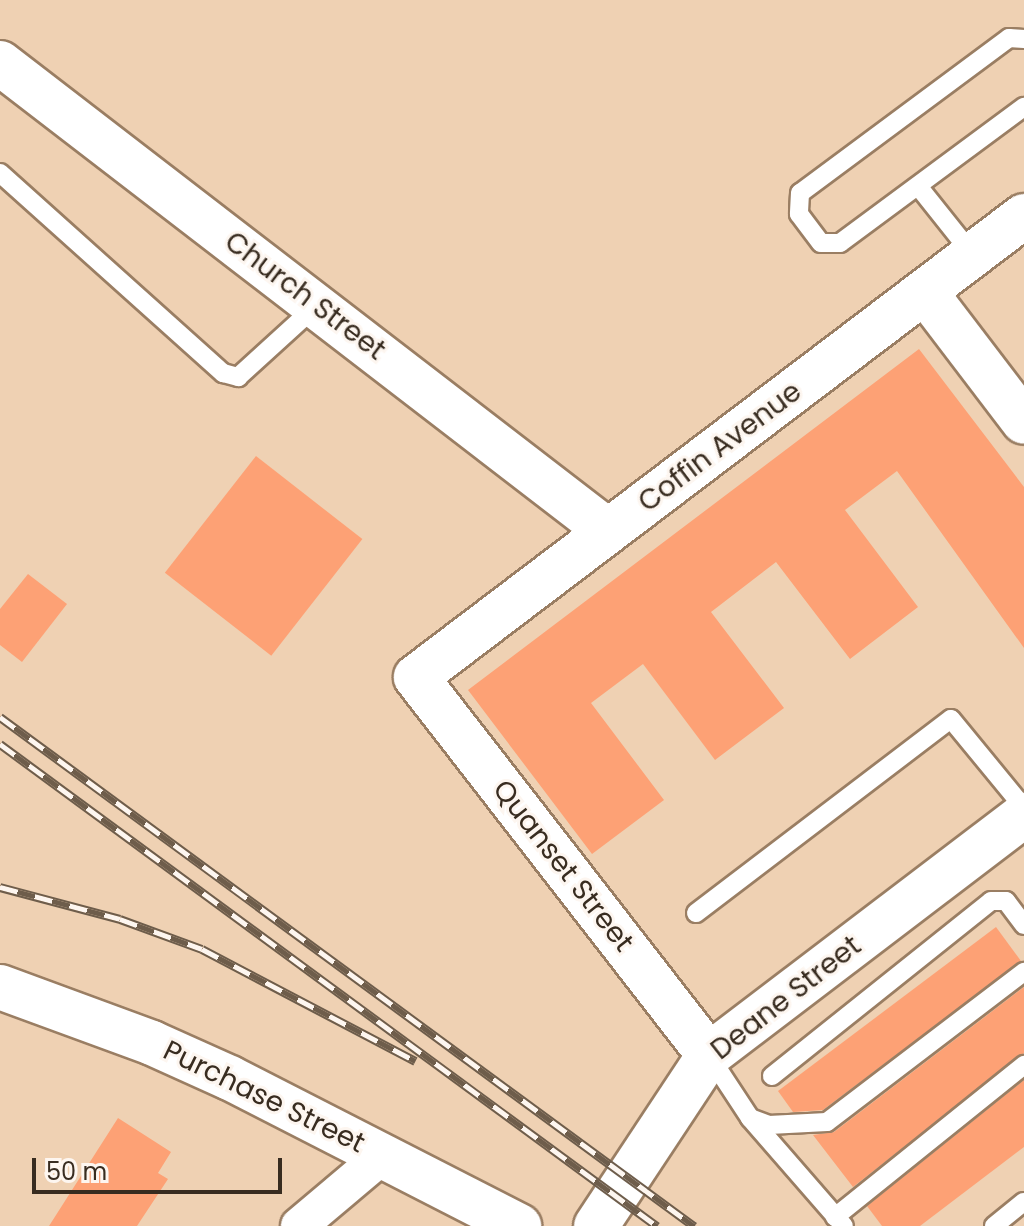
<!DOCTYPE html>
<html>
<head>
<meta charset="utf-8">
<style>
  body { margin:0 }
  #map { position:relative; width:1024px; height:1226px; overflow:hidden; background:#efd1b3; font-family:Poppins,sans-serif }
  div>[style] { position:absolute }
  .building>* { inset:0; background:#fda175; transform-origin:0 0 }
  .roads { filter:drop-shadow(2px 0 #9a7e63) drop-shadow(-2px 0 #9a7e63) drop-shadow(0 2px #9a7e63) drop-shadow(0 -2px #9a7e63) }
  .service>* { height:18px; margin:-9px; padding:0 9px; transform-origin:9px; border-radius:9px; background:#fff }
  .minor>* { height:36px; margin:-18px; padding:0 18px; transform-origin:18px; border-radius:18px; background:#fff }
  .secondary>* { height:44px; margin:-22px; padding:0 22px; transform-origin:22px; border-radius:22px; background:#fff }
  .rail>* { height:9px; margin-top:-4.5px; transform-origin:0; background:repeating-linear-gradient(90deg,#fdf6f0 0 18px,#6e5d4b 0 36px); box-sizing:border-box; border-block:2px solid #6e5d4b }
  span { translate:-50% -50%; white-space:nowrap; text-align:center; line-height:1.15; -webkit-text-stroke:6px #fdf6f0; paint-order:stroke }
  .street-label { font-size:28px; color:#382c20 }
  .scale { position:absolute; left:32px; top:1158px; width:250px; height:36px; box-sizing:border-box; border:4px solid #382c20; border-top:0; padding-left:10px; font-size:24px; line-height:28px; white-space:nowrap; color:#382c20; -webkit-text-stroke:6px #fdf6f0; paint-order:stroke }
</style>
</head>
<body>
<div id="map">
  <div class="building">
    <i style="clip-path:polygon(919px 349px,1024px 487px,1024px 648px,897px 471px,845px 510px,918px 607px,850px 659px,776px 562px,711px 612px,784px 708px,715px 760px,643px 664px,591px 703px,664px 800px,592px 854px,468px 690px)"></i>
    <i style="left:256px;top:456px;width:135px;height:148px;rotate:38deg"></i>
    <i style="clip-path:polygon(28px 574px,67px 604px,22px 662px,0 645px,0 609px)"></i>
    <i style="clip-path:polygon(996px 927px,1021px 961px,823px 1110px,793px 1112px,778px 1091px)"></i>
    <i style="clip-path:polygon(1024px 987px,1024px 1053px,853px 1187px,813px 1135px,834px 1132px)"></i>
    <i style="clip-path:polygon(1024px 1080px,1024px 1147px,920px 1226px,882px 1226px,867px 1206px)"></i>
    <i style="clip-path:polygon(118px 1118px,171px 1152px,158px 1173px,168px 1179px,137px 1226px,49px 1226px)"></i>
  </div>
  <div class="roads">
    <div class="service">
      <i style="left:1024px;top:39px;width:15px;rotate:-176deg"></i>
      <i style="left:1009px;top:38px;width:260px;rotate:143.4deg"></i>
      <i style="left:800px;top:193px;width:21px;rotate:93deg"></i>
      <i style="left:799px;top:214px;width:36px;rotate:53deg"></i>
      <i style="left:821px;top:243px;width:19px"></i>
      <i style="left:840px;top:243px;width:229px;rotate:-36.5deg"></i>
      <i style="left:0;top:173px;width:300px;rotate:41.9deg"></i>
      <i style="left:223px;top:373px;width:16px;rotate:15deg"></i>
      <i style="left:238px;top:377px;width:104px;rotate:-42.3deg"></i>
      <i style="left:918px;top:186px;width:88px;rotate:51.4deg"></i>
      <i style="left:696px;top:913px;width:320px;rotate:-37.3deg"></i>
      <i style="left:951px;top:719px;width:115px;rotate:50.6deg"></i>
      <i style="left:710px;top:1057px;width:73px;rotate:56.7deg"></i>
      <i style="left:750px;top:1118px;width:20px;rotate:20deg"></i>
      <i style="left:769px;top:1125px;width:58px;rotate:-3deg"></i>
      <i style="left:827px;top:1122px;width:248px;rotate:-37.3deg"></i>
      <i style="left:772px;top:1076px;width:280px;rotate:-38.6deg"></i>
      <i style="left:991px;top:901px;width:15px"></i>
      <i style="left:1006px;top:901px;width:30px;rotate:53deg"></i>
      <i style="left:750px;top:1118px;width:143px;rotate:49deg"></i>
      <i style="left:835px;top:1217px;width:243px;rotate:-38.8deg"></i>
      <i style="left:994px;top:1226px;width:38px;rotate:-39deg"></i>
    </div>
    <div class="minor">
      <i style="left:299px;top:1226px;width:110px;rotate:-40.2deg"></i>
    </div>
    <div class="secondary">
      <i style="left:0;top:63px;width:767px;rotate:37.59deg"></i>
      <i style="left:925px;top:292px;width:163px;rotate:52.7deg"></i>
      <i style="left:0;top:987px;width:162px;rotate:20.2deg"></i>
      <i style="left:152px;top:1043px;width:85px;rotate:24.2deg"></i>
      <i style="left:230px;top:1078px;width:325px;rotate:27.1deg"></i>
      <i style="left:709px;top:1055px;width:478px;rotate:-127.8deg"></i>
      <i style="left:416px;top:677px;width:763px;rotate:-37.17deg"></i>
      <i style="left:596px;top:1226px;width:205px;rotate:-56.5deg"></i>
      <i style="left:709px;top:1055px;width:396px;rotate:-37.3deg"></i>
    </div>
  </div>
  <div class="rail">
    <i style="left:0;top:717px;width:861px;rotate:36.26deg"></i>
    <i style="left:0;top:744px;width:815px;rotate:36.27deg"></i>
    <i style="left:0;top:887px;width:124px;rotate:14.9deg"></i>
    <i style="left:120px;top:919px;width:87px;rotate:20.1deg"></i>
    <i style="left:202px;top:949px;width:241px;rotate:27.7deg"></i>
  </div>
  <div class="street-label">
    <span style="left:305px;top:296px;rotate:37deg">Church Street</span>
    <span style="left:720px;top:447px;rotate:-37deg">Coffin Avenue</span>
    <span style="left:563px;top:866px;rotate:52deg">Quanset Street</span>
    <span style="left:786px;top:998px;rotate:-38deg">Deane Street</span>
    <span style="left:264px;top:1097px;rotate:26deg">Purchase Street</span>
  </div>
  <div class="scale">50 m</div>
</div>
</body>
</html>
